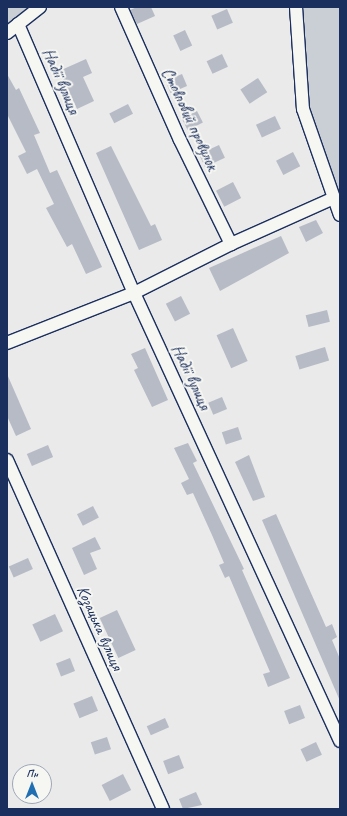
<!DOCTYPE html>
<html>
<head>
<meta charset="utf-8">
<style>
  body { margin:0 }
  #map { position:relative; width:347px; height:816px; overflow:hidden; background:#e9eae9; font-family:Caveat,sans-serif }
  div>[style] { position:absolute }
  .green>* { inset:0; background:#caced5 }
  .building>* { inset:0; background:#b6bbc6; transform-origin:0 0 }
  .roads { filter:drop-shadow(1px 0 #1b2f5e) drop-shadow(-1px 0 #1b2f5e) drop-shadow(0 1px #1b2f5e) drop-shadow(0 -1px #1b2f5e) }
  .street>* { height:12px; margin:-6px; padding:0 6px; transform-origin:6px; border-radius:6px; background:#f6f6f2 }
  span { translate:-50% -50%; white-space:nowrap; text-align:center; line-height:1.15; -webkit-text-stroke:4px #f6f6f2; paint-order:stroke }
  .street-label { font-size:17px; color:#1b2f5e }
  .frame { position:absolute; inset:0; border:8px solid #1b2f5e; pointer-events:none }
  .north { position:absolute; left:12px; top:764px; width:40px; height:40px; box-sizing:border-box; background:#f6f6f2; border:1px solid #9ea6b7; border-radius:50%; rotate:0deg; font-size:11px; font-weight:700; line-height:16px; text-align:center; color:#1b2f5e }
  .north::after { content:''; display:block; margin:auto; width:14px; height:18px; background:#1f6fb2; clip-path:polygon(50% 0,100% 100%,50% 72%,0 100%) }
</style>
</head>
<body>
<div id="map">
  <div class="green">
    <i style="clip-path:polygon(7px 7px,40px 7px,7px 33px)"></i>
    <i style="clip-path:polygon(296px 7px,340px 7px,340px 215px,303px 109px)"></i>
  </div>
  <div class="building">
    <i style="clip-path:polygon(137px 7px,151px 7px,155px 16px,137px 24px,130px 10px)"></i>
    <i style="left:227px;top:9px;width:15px;height:17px;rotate:67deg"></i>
    <i style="left:185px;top:30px;width:17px;height:13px;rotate:65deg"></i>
    <i style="left:222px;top:54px;width:14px;height:17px;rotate:65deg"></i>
    <i style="clip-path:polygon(86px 59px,92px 73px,83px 77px,94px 101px,77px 109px,59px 71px)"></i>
    <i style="clip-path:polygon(7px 74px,16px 90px,19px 88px,40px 133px,34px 135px,50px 173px,57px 170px,102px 267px,86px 274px,72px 244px,67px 247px,46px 208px,54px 204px,37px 169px,27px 174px,18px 156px,26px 152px,7px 114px)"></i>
    <i style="left:182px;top:74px;width:13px;height:18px;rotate:67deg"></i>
    <i style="left:258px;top:78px;width:17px;height:21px;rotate:57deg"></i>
    <i style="left:128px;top:104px;width:11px;height:21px;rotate:63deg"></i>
    <i style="left:197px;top:111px;width:13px;height:17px;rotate:63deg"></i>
    <i style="left:275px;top:116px;width:14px;height:21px;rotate:65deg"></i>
    <i style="left:219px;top:145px;width:14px;height:22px;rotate:65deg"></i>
    <i style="clip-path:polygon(111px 146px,151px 226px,155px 224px,162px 240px,139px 250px,96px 153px)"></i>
    <i style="left:293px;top:152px;width:16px;height:19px;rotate:63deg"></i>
    <i style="left:233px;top:182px;width:18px;height:19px;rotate:63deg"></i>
    <i style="clip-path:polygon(316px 220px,323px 233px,306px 242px,299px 227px)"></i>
    <i style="clip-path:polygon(281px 236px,289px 253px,220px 291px,209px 268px)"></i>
    <i style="left:181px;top:296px;width:20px;height:17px;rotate:63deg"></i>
    <i style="left:327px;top:310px;width:12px;height:22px;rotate:76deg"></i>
    <i style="left:233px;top:328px;width:36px;height:18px;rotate:66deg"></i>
    <i style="left:325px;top:347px;width:14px;height:31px;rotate:73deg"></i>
    <i style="clip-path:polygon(145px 348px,168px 400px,152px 407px,134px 370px,138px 368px,131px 354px)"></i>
    <i style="clip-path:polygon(7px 374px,31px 429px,16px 436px,7px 416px)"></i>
    <i style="left:222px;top:397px;width:13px;height:15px;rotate:67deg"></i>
    <i style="left:238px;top:427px;width:13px;height:17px;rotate:72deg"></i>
    <i style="clip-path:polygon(188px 443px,197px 461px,193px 463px,244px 569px,242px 570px,290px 678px,268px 687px,263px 674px,270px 672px,229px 576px,225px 578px,219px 565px,224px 563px,212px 535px,193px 493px,187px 495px,181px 483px,189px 479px,174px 448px)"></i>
    <i style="left:48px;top:445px;width:13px;height:23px;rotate:67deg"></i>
    <i style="clip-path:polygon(249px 455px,265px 497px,253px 501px,235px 462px)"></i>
    <i style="left:93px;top:506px;width:13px;height:18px;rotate:63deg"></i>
    <i style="clip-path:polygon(276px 514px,326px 627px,332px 624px,337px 637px,332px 640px,340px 659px,340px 701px,262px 520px)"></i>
    <i style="clip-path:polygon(95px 537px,101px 549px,90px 553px,97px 569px,84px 575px,72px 548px)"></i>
    <i style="left:28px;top:558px;width:12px;height:21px;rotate:66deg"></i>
    <i style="left:117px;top:610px;width:44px;height:19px;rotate:65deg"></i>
    <i style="left:55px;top:614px;width:19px;height:25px;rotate:65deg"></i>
    <i style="left:70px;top:658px;width:14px;height:15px;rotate:69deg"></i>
    <i style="left:92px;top:696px;width:16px;height:20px;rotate:68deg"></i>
    <i style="left:300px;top:705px;width:14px;height:17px;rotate:69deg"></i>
    <i style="left:165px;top:718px;width:10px;height:20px;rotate:66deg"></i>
    <i style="left:107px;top:737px;width:13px;height:17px;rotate:72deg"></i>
    <i style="left:316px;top:742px;width:14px;height:17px;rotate:65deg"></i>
    <i style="left:179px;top:755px;width:14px;height:17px;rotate:69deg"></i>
    <i style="left:123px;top:774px;width:18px;height:24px;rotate:63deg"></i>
    <i style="clip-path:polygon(196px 792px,202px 805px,183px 809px,179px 799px)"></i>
  </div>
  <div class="roads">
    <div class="street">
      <i style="left:121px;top:7px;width:145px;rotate:66.1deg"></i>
      <i style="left:180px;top:140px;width:116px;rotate:63.9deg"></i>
      <i style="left:296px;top:7px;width:102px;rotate:86.1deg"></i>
      <i style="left:303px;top:109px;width:112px;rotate:70.8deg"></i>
      <i style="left:18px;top:24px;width:293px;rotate:66.7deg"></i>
      <i style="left:134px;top:293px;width:493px;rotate:65.3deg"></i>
      <i style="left:7px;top:33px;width:42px;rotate:-38.2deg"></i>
      <i style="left:7px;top:343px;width:136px;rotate:-21.5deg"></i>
      <i style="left:134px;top:293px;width:109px;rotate:-26.8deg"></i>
      <i style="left:231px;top:244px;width:113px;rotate:-24.1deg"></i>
      <i style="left:7px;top:460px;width:382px;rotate:65.9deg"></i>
    </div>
  </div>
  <div class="street-label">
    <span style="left:61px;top:81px;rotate:67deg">Надії вулиця</span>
    <span style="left:190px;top:119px;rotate:65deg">Стовповий провулок</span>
    <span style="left:191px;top:377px;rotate:65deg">Надії вулиця</span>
    <span style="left:100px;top:628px;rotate:66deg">Козацька вулиця</span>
  </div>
  <div class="frame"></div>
  <div class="north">Пн</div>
</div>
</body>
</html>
